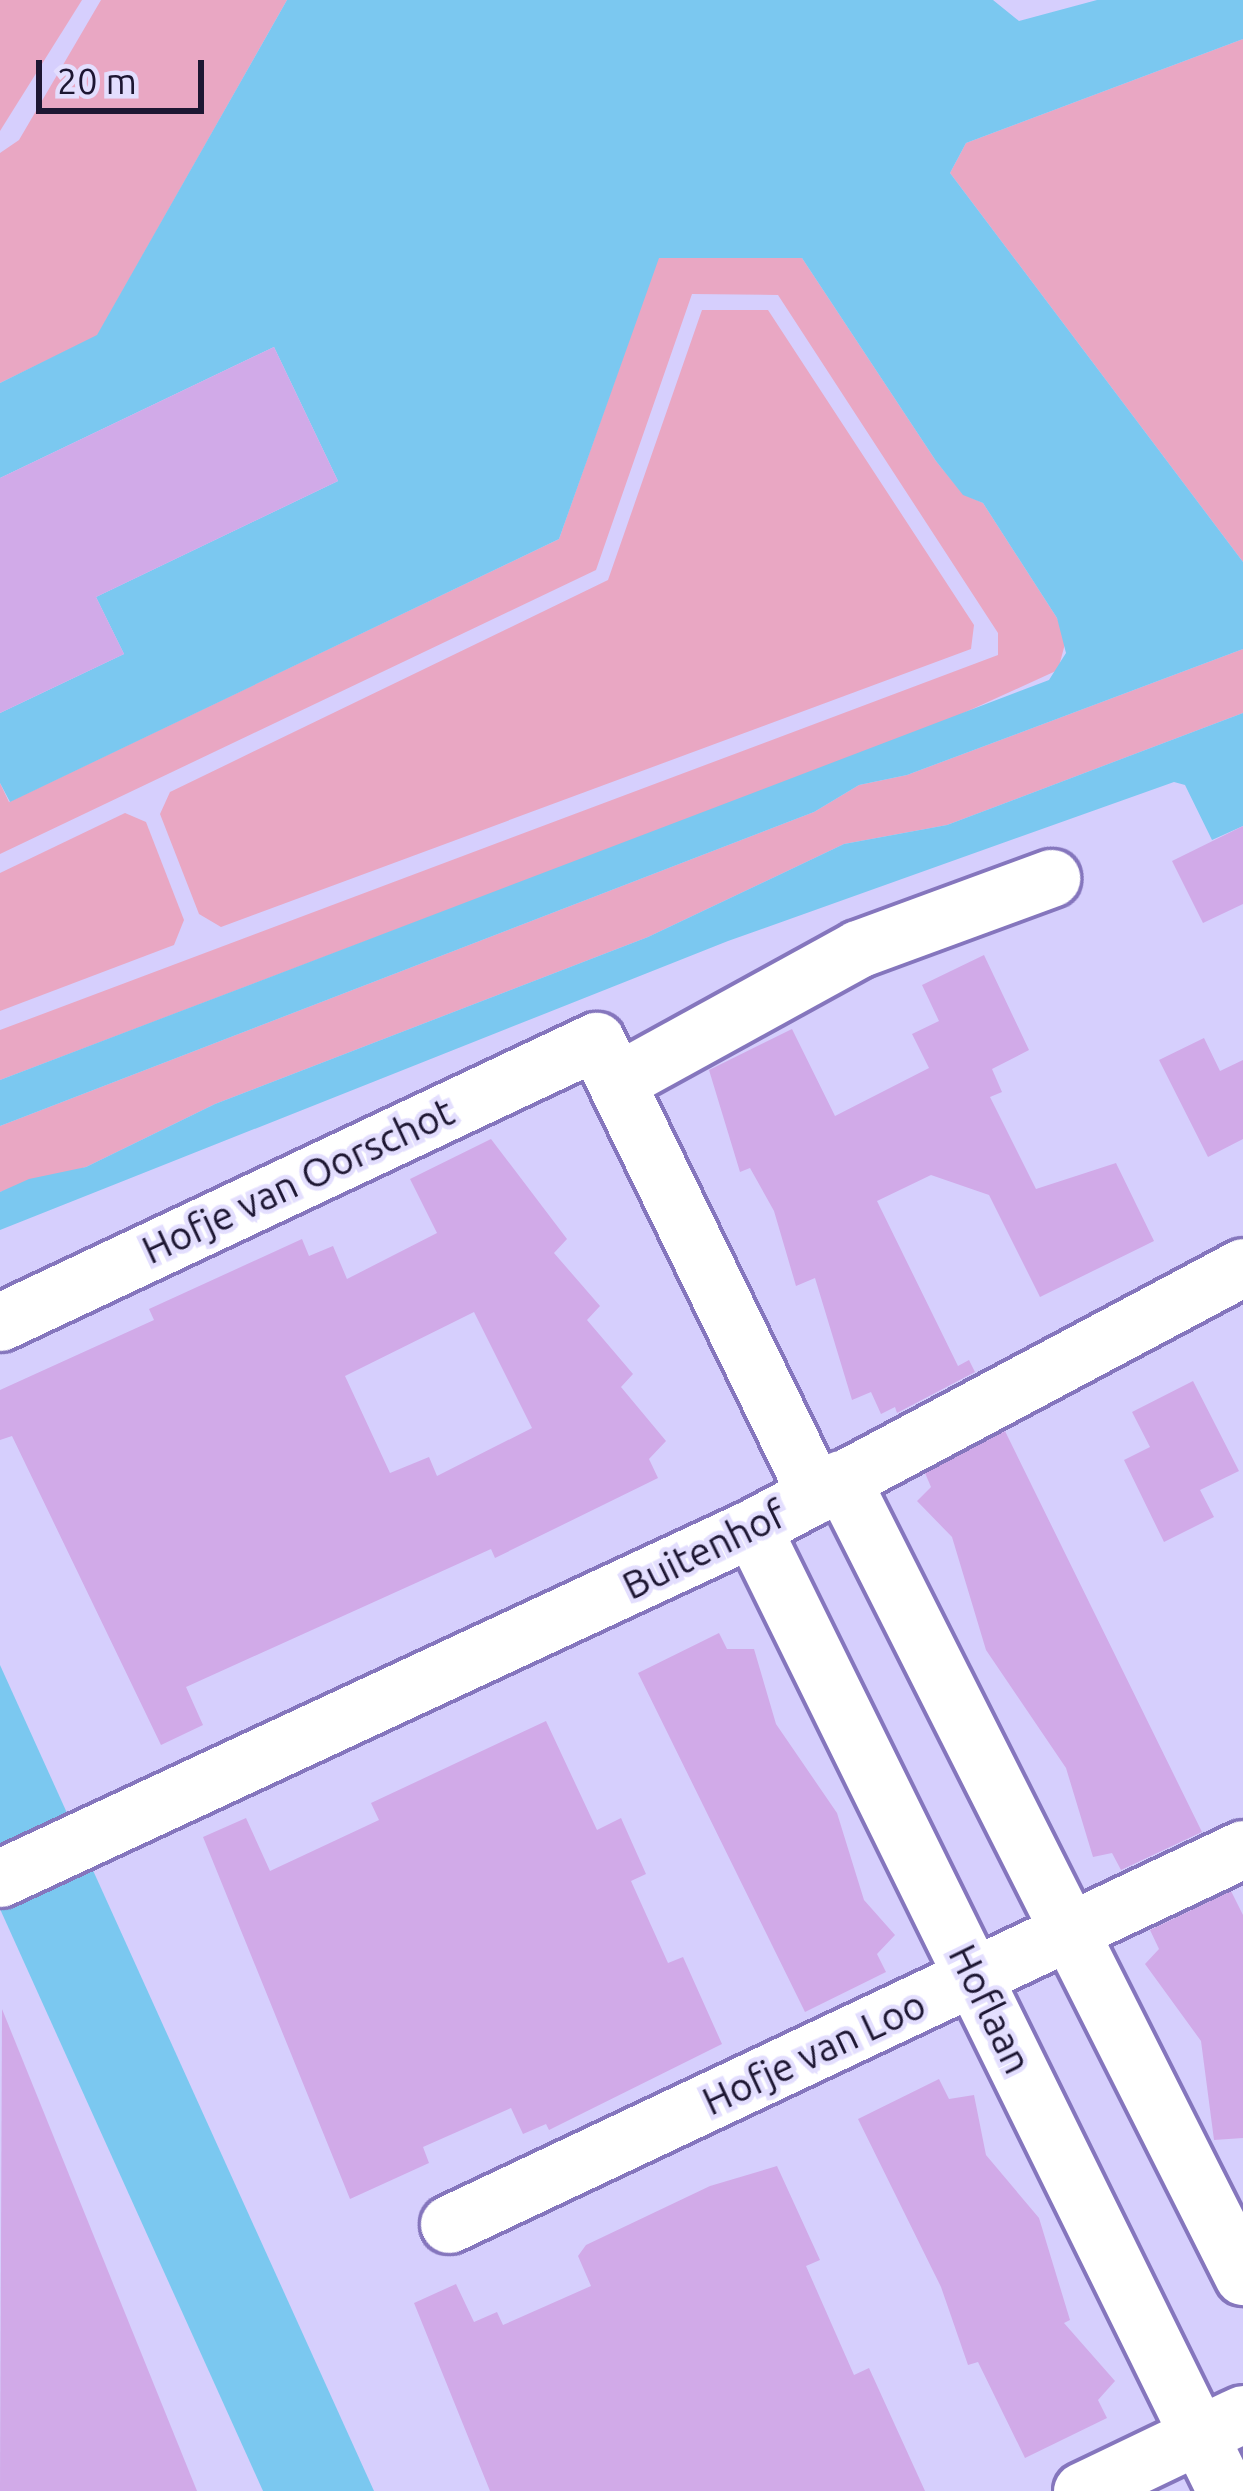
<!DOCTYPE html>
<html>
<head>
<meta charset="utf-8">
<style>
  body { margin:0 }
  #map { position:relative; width:1243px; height:2491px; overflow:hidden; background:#d6cffd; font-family:Ubuntu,sans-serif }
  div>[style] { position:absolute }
  .green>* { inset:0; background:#e9a7c3 }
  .water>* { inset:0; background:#7bc8f0 }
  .building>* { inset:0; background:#d1aae8 }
  .roads { filter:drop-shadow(3px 0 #8576bd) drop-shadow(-3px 0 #8576bd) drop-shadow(0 3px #8576bd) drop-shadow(0 -3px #8576bd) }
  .street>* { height:57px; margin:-28.5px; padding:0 28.5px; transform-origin:28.5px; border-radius:28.5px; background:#fff }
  span { translate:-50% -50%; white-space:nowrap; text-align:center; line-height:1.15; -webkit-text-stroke:9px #e3defe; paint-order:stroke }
  .street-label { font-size:39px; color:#1d1632 }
  .scale { position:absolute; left:36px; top:60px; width:168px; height:54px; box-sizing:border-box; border:6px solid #1d1632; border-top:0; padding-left:15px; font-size:36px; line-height:42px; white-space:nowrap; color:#1d1632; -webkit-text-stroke:9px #e3defe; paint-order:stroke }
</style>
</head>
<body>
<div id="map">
  <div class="green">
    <i style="clip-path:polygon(0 0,82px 0,0 131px)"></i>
    <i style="clip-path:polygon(101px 0,287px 0,97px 336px,0 383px,0 153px,19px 140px)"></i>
    <i style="clip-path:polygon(1243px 39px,1243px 562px,950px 173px,966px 143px)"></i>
    <i style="clip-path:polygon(658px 258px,802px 258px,936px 461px,963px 494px,983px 503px,1057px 618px,1066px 640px,1058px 670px,946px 721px,0 1080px,0 1030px,998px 655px,998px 633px,778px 295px,692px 294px,596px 570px,0 854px,0 783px,9px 802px,559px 539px)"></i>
    <i style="clip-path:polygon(702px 310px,768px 310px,974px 625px,971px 649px,221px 927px,199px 914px,160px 814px,170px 792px,608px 580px)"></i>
    <i style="clip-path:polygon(1243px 649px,1243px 713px,947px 825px,844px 844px,648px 937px,215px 1104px,86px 1167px,0 1192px,0 1126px,814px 812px,859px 785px,907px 775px)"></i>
    <i style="clip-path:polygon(125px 813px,146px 822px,184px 920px,174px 945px,0 1011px,0 873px)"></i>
  </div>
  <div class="water">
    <i style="clip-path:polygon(287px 0,993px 0,1019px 21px,1097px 0,1243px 0,1243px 39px,966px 143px,950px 173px,1243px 562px,1243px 649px,907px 775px,859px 785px,814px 812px,0 1126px,0 1080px,1049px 680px,1066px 653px,1057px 618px,983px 503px,963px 495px,936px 461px,802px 258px,659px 258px,559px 539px,10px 802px,0 783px,0 713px,124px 654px,96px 597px,338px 481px,274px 347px,0 478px,0 383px,97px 335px)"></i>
    <i style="clip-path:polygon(1243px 713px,1243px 826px,1212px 840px,1185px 785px,1174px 782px,728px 941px,0 1230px,0 1192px,29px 1179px,86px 1167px,215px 1104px,648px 937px,844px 844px,947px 825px)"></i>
    <i style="clip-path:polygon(0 1665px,374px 2491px,263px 2491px,0 1909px)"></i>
  </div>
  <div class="building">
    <i style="clip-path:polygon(274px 347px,338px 481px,96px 597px,124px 654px,0 713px,0 478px)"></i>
    <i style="clip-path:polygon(1243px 826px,1243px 904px,1203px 923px,1172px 861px)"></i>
    <i style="clip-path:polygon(984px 955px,1029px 1050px,992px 1069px,1002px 1092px,990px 1097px,1036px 1189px,1116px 1163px,1154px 1241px,1040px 1297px,989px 1195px,931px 1175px,877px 1201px,958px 1366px,969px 1360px,975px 1372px,897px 1413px,895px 1407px,881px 1414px,871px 1392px,852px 1400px,815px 1278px,796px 1286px,774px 1211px,750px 1168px,740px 1172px,709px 1070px,792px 1029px,835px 1116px,929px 1068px,912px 1034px,939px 1021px,922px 985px)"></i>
    <i style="clip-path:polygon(1204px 1038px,1220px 1071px,1243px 1060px,1243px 1139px,1208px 1157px,1159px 1060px)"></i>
    <i style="clip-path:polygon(evenodd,491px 1139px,567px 1239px,554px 1253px,600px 1306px,587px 1320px,633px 1374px,621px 1387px,666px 1441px,649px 1459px,658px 1478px,495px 1558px,491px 1549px,186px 1687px,203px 1725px,161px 1745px,12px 1436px,0 1440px,0 1390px,154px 1320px,149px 1309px,302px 1239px,309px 1256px,333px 1246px,347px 1279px,437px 1233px,410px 1179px,491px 1139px,474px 1312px,532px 1428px,437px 1476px,429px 1457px,390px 1473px,345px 1376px,474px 1312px)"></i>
    <i style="clip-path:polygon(1193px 1381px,1239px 1471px,1200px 1490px,1214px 1517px,1164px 1542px,1124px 1460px,1150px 1447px,1132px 1412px)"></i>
    <i style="clip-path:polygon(1005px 1431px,1202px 1832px,1121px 1870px,1112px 1853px,1093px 1857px,1066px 1768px,986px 1650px,952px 1537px,917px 1501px,931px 1487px,925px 1473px)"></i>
    <i style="clip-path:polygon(719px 1633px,727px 1649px,754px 1649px,776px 1724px,837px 1813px,864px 1900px,895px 1935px,877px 1954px,886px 1972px,805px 2012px,638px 1673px)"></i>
    <i style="clip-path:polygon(546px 1721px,597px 1830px,621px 1818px,646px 1874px,631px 1881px,668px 1963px,683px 1957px,722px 2044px,549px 2130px,546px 2124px,523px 2134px,511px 2108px,423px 2147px,429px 2163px,350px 2199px,203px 1837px,246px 1818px,270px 1871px,379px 1820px,371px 1803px)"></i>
    <i style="clip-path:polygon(1231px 1891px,1243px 1915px,1243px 2138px,1214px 2140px,1201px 2041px,1145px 1964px,1159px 1949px,1150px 1930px)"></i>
    <i style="clip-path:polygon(2px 2009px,197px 2491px,0 2491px)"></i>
    <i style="clip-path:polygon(939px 2079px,949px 2099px,974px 2095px,986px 2155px,1039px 2218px,1070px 2320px,1064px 2323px,1115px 2381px,1098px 2400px,1107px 2418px,1025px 2458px,978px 2362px,968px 2365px,941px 2287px,858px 2119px)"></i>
    <i style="clip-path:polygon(777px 2166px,820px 2260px,806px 2266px,854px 2375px,869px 2368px,925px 2491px,490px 2491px,414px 2303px,456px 2284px,474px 2322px,497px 2312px,503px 2325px,591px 2286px,578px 2256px,586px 2245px,710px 2186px)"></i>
  </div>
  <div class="roads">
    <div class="street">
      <i style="left:618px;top:1081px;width:274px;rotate:-28.8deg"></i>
      <i style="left:858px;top:949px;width:206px;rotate:-20.2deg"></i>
      <i style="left:0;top:1322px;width:659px;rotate:-25.24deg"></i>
      <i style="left:596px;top:1041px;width:504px;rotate:64.1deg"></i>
      <i style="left:841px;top:1479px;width:893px;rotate:63.23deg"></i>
      <i style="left:752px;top:1528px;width:1073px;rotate:63.79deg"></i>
      <i style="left:0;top:1878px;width:829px;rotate:-24.96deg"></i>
      <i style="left:752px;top:1528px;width:556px;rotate:-27.99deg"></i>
      <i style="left:449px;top:2224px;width:878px;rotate:-25.28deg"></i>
      <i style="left:1082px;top:2491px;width:178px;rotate:-25.6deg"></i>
    </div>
  </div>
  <div class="street-label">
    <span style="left:298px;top:1181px;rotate:-25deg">Hofje van Oorschot</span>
    <span style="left:704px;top:1550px;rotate:-26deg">Buitenhof</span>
    <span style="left:990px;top:2009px;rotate:64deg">Hoflaan</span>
    <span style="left:814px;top:2053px;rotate:-25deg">Hofje van Loo</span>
  </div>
  <div class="scale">20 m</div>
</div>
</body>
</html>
